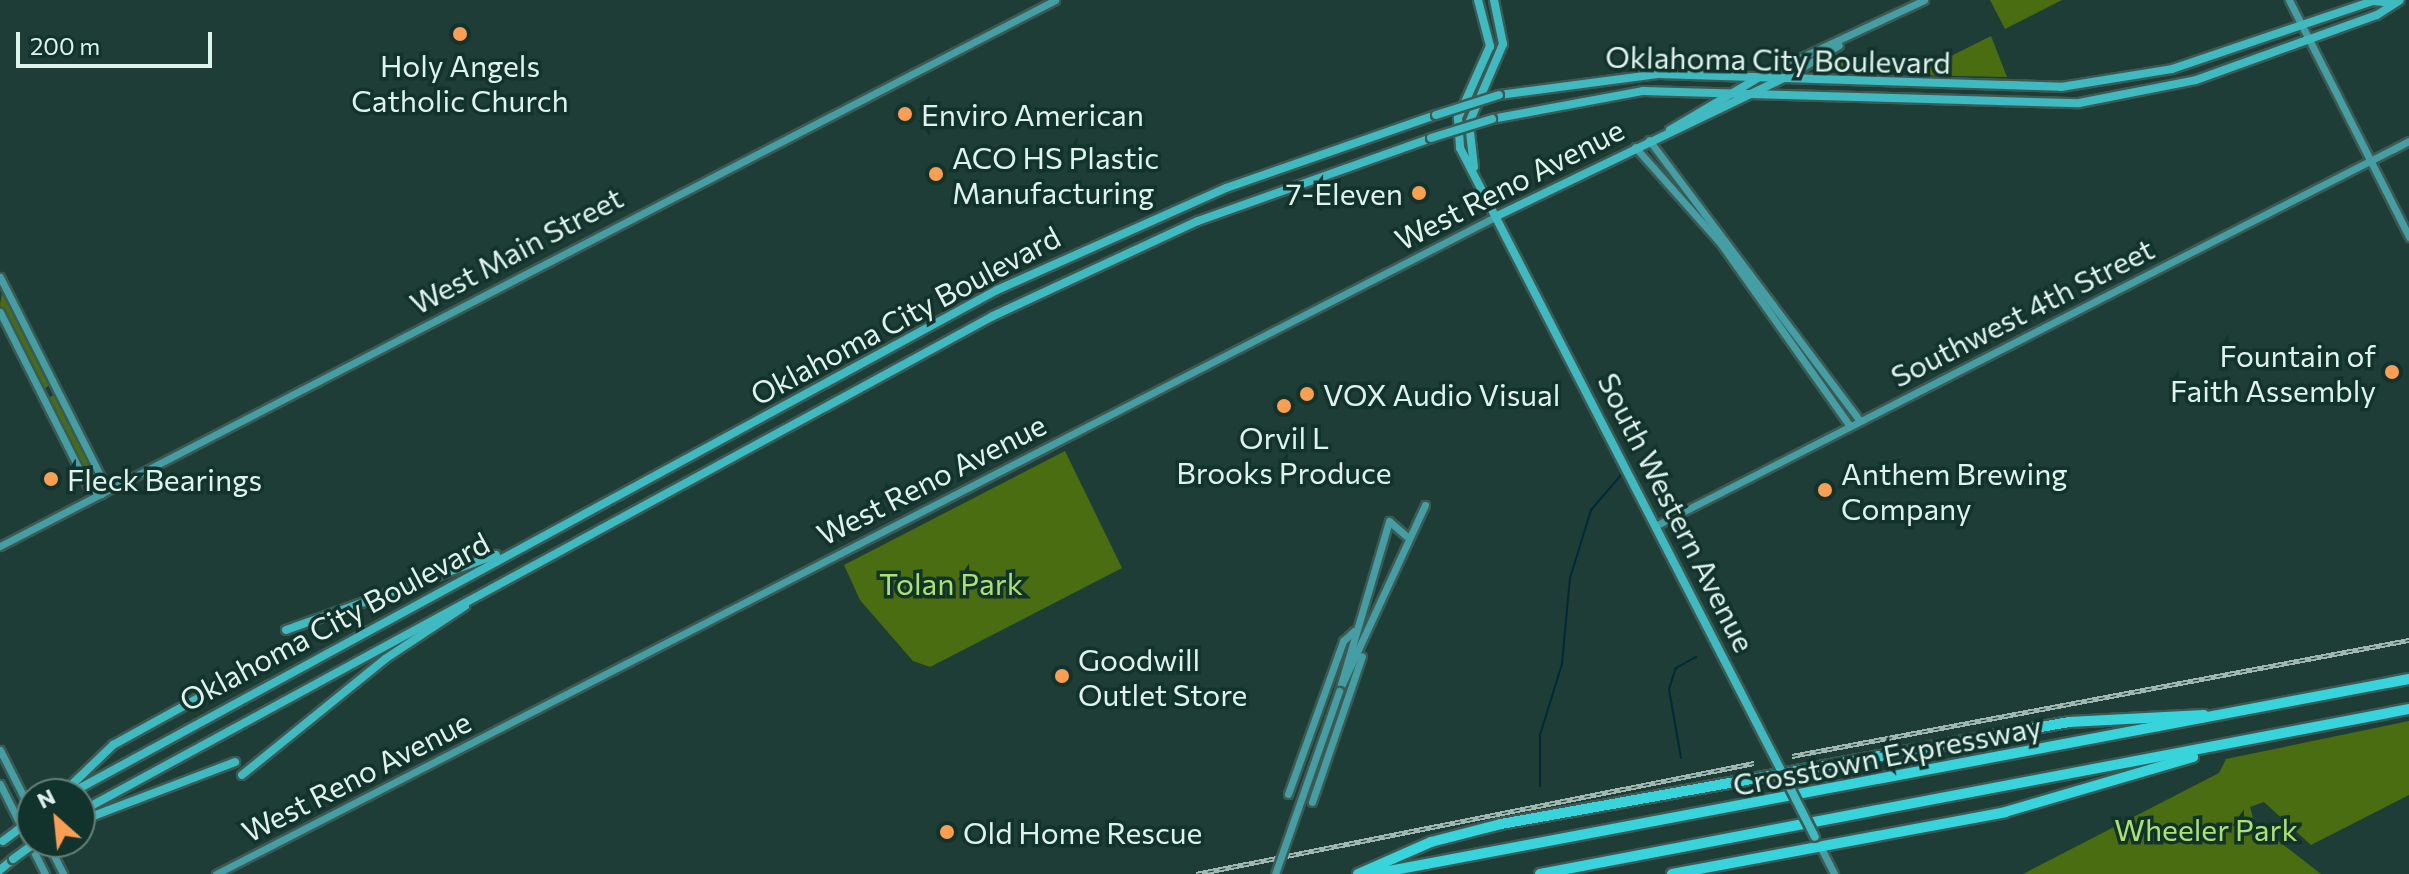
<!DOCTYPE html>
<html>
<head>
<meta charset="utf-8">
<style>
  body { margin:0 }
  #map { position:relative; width:2409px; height:874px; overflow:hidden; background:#1d3d36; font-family:Commissioner,sans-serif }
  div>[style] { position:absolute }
  .green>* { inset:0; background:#4b6d11; transform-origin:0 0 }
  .stream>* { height:2px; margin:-1px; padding:0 1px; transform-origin:1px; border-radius:1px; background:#002a37 }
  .roads { filter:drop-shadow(2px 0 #3c5a53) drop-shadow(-2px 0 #3c5a53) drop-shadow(0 2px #3c5a53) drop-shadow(0 -2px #3c5a53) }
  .secondary>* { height:7px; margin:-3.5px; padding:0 3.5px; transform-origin:3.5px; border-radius:3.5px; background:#459ea3 }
  .primary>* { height:8px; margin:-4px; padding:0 4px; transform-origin:4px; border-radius:4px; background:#40bac1 }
  .highway>* { height:10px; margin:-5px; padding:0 5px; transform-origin:5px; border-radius:5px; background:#37d4dc }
  .rail>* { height:5px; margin-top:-2.5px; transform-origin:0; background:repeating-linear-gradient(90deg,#12332c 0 6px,#a1b8b2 0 12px); box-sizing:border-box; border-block:2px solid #a1b8b2 }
  .bridges { filter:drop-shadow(2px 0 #3c5a53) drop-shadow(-2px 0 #3c5a53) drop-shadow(0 2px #3c5a53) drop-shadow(0 -2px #3c5a53) }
  .secondary-bridge>* { height:7px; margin:-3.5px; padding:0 3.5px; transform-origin:3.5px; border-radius:3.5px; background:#459ea3 }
  .primary-bridge>* { height:8px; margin:-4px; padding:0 4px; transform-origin:4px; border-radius:4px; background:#40bac1 }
  .dots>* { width:22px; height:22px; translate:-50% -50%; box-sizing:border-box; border:4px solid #12332c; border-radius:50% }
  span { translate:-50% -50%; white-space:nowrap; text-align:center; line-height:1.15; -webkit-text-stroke:7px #12332c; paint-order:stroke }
  .street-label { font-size:30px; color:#dff2ec }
  .poi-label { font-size:30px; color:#dff2ec }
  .left { translate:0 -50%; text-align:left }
  .right { translate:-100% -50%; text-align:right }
  .park-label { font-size:30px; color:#aee16e }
  .north { position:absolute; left:16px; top:778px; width:80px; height:80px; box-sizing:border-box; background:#12332c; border:2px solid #647f79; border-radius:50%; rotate:333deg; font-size:22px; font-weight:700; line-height:32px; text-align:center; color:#dff2ec }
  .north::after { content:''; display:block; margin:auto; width:28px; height:36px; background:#fb9e52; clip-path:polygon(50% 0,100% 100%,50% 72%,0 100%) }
  .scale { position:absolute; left:16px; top:32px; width:196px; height:36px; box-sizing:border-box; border:4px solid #dff2ec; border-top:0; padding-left:10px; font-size:24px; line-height:28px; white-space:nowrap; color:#dff2ec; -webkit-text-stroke:6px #12332c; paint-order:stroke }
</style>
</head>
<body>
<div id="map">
  <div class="green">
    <i style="clip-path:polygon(1990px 0,2062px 0,2005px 29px)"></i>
    <i style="clip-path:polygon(1991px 36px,2007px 77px,1913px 75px)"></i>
    <i style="clip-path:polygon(1837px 56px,1848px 56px,1855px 69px,1814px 70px)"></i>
    <i style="clip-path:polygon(2px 292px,51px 384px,44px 389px,0 305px)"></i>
    <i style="left:56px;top:394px;width:96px;height:10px;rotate:63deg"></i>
    <i style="clip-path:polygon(1065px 451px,1122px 568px,930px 667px,913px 661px,860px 600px,844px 565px)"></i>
    <i style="clip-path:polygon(2409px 721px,2409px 795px,2311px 845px,2264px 802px,2250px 807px,2254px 822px,2321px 874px,2023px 874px,2219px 773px,2226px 759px)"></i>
  </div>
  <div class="stream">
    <i style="left:1681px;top:758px;width:70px;rotate:-99.9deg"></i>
    <i style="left:1669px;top:689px;width:22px;rotate:-72deg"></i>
    <i style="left:1676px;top:668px;width:23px;rotate:-29deg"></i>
    <i style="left:1540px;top:786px;width:51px;rotate:-90deg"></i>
    <i style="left:1540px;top:735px;width:74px;rotate:-72.8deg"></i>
    <i style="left:1562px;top:664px;width:86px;rotate:-84.7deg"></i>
    <i style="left:1570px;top:578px;width:71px;rotate:-72.8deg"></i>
    <i style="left:1591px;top:510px;width:46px;rotate:-49.4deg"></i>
  </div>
  <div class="roads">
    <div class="secondary">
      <i style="left:2289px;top:0;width:266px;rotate:63.1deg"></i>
      <i style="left:1759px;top:77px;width:182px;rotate:-25deg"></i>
      <i style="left:1785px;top:78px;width:63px;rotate:-31.4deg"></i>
      <i style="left:1649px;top:140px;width:351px;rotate:53.1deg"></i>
      <i style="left:1635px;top:147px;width:130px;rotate:48.4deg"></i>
      <i style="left:1721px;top:244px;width:223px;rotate:54.7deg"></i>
      <i style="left:0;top:277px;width:226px;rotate:63.2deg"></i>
      <i style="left:102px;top:479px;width:15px;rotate:94deg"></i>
      <i style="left:0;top:312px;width:196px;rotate:63.3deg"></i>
      <i style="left:88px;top:487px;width:15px;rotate:28deg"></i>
      <i style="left:1657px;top:525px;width:844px;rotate:-27.05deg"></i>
      <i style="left:0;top:546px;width:1188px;rotate:-27.36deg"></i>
      <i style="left:1339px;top:691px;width:205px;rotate:-65.2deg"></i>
      <i style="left:1339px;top:691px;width:177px;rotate:-73.6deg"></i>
      <i style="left:1389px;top:521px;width:23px;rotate:41deg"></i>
      <i style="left:0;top:750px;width:71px;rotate:63.1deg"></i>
      <i style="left:0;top:784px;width:101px;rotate:63.4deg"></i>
      <i style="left:1288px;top:794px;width:163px;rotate:-70.2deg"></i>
      <i style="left:1343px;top:641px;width:15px;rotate:-42deg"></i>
      <i style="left:1312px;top:802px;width:154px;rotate:-71.1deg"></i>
      <i style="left:47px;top:842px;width:36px;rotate:63deg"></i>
      <i style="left:1820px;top:846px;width:31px;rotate:63deg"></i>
      <i style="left:216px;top:874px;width:1442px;rotate:-27.19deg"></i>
    </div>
    <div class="primary">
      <i style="left:1478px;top:0;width:48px;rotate:75.4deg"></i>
      <i style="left:1490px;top:46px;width:79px;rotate:114deg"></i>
      <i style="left:1458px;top:118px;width:30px;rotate:86deg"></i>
      <i style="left:1460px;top:148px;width:707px;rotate:62.71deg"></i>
      <i style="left:1499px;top:95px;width:160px;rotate:-7.5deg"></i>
      <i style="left:1658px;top:74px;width:403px;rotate:1.8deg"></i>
      <i style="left:2061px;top:87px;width:112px;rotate:-9.2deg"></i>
      <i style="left:2172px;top:69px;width:212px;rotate:-18.7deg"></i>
      <i style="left:2373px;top:1px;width:18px;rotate:6deg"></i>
      <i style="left:1492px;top:119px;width:154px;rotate:-10.5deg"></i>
      <i style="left:1643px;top:91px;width:436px;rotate:1.6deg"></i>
      <i style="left:2079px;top:103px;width:119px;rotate:-11.1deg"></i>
      <i style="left:2196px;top:80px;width:192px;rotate:-19.8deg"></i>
      <i style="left:2377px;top:15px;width:27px;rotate:-33deg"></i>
      <i style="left:1670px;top:130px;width:102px;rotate:-30.6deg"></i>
      <i style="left:1474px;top:167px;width:44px;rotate:-96.5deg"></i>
      <i style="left:1469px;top:123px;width:86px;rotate:-66.7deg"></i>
      <i style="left:1503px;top:44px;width:45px;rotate:-101.6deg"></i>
      <i style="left:1499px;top:215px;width:313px;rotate:-25.7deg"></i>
      <i style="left:286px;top:630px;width:223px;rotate:-19.7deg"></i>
      <i style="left:242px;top:775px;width:184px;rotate:-39deg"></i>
      <i style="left:385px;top:659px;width:96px;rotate:-33.5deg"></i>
      <i style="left:62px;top:794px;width:71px;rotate:-43.9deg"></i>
      <i style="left:113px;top:745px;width:102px;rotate:-28.8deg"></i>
      <i style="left:69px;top:794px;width:1056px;rotate:-28.51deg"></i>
      <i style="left:997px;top:290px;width:251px;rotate:-24deg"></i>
      <i style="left:1226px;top:188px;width:222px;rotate:-19.2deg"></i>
      <i style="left:80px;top:812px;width:1039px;rotate:-28.51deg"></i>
      <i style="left:993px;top:316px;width:226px;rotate:-24.9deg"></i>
      <i style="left:1198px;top:221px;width:247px;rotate:-19.6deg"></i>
      <i style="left:80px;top:821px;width:166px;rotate:-20.8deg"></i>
      <i style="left:0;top:870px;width:17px;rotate:-40deg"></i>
    </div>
    <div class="highway">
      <i style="left:1358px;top:874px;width:80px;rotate:-23.7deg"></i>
      <i style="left:1431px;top:842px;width:72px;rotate:-14.4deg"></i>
      <i style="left:1501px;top:824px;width:577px;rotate:-10.18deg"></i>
      <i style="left:2069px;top:722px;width:135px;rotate:-3deg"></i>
      <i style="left:1373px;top:874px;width:1054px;rotate:-10.66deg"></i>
      <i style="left:1540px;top:874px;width:885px;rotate:-10.75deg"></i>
      <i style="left:1672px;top:874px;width:339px;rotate:-10.5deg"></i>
      <i style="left:2005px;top:812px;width:196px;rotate:-16.3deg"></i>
    </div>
  </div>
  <div class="rail">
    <i style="left:1792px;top:756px;width:628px;rotate:-10.65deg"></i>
    <i style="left:1196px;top:874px;width:569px;rotate:-11.25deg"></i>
  </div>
  <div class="bridges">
    <div class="secondary-bridge">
      <i style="left:1275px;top:874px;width:194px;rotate:-70.7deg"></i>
    </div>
    <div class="primary-bridge">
      <i style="left:1436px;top:115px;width:66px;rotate:-17.6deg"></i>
      <i style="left:1431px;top:138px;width:64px;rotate:-17.3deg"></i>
      <i style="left:1784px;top:776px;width:68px;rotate:63.1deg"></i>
      <i style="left:3px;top:841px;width:36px;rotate:-37deg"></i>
      <i style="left:13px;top:859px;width:29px;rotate:-36deg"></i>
    </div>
  </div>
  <div class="dots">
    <i style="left:460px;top:34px;background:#fb9e52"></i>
    <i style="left:905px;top:114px;background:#fb9e52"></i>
    <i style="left:936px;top:174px;background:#fb9e52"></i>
    <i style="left:1419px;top:193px;background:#fb9e52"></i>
    <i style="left:2392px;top:372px;background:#fb9e52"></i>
    <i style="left:1307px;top:394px;background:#fb9e52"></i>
    <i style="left:1284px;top:406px;background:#fb9e52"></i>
    <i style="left:51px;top:479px;background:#fb9e52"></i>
    <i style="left:1825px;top:490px;background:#fb9e52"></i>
    <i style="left:1062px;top:676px;background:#fb9e52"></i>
    <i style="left:947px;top:832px;background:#fb9e52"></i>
  </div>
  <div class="street-label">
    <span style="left:1778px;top:59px;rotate:1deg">Oklahoma City Boulevard</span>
    <span style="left:1509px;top:184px;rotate:-27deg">West Reno Avenue</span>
    <span style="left:516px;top:250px;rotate:-28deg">West Main Street</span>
    <span style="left:2022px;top:312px;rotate:-27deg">Southwest 4th Street</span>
    <span style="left:905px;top:315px;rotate:-28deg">Oklahoma City Boulevard</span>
    <span style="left:931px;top:479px;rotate:-27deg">West Reno Avenue</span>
    <span style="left:1677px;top:512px;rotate:63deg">South Western Avenue</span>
    <span style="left:334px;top:621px;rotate:-28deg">Oklahoma City Boulevard</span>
    <span style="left:1887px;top:755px;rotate:-11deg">Crosstown Expressway</span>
    <span style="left:356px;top:776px;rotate:-27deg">West Reno Avenue</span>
  </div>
  <div class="poi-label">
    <span style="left:460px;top:82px">Holy Angels<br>Catholic Church</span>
    <span class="left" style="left:921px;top:114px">Enviro American</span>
    <span class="left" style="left:952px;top:174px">ACO HS Plastic<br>Manufacturing</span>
    <span class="right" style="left:1403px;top:193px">7-Eleven</span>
    <span class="right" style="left:2376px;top:372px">Fountain of<br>Faith Assembly</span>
    <span class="left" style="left:1323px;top:394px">VOX Audio Visual</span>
    <span style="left:1284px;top:454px">Orvil L<br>Brooks Produce</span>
    <span class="left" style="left:1841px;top:490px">Anthem Brewing<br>Company</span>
    <span class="left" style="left:67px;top:479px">Fleck Bearings</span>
    <span class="left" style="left:1078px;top:676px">Goodwill<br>Outlet Store</span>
    <span class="left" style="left:963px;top:832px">Old Home Rescue</span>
  </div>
  <div class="park-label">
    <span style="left:951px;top:583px">Tolan Park</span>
    <span style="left:2206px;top:829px">Wheeler Park</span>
  </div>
  <div class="north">N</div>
  <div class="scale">200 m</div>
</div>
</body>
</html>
